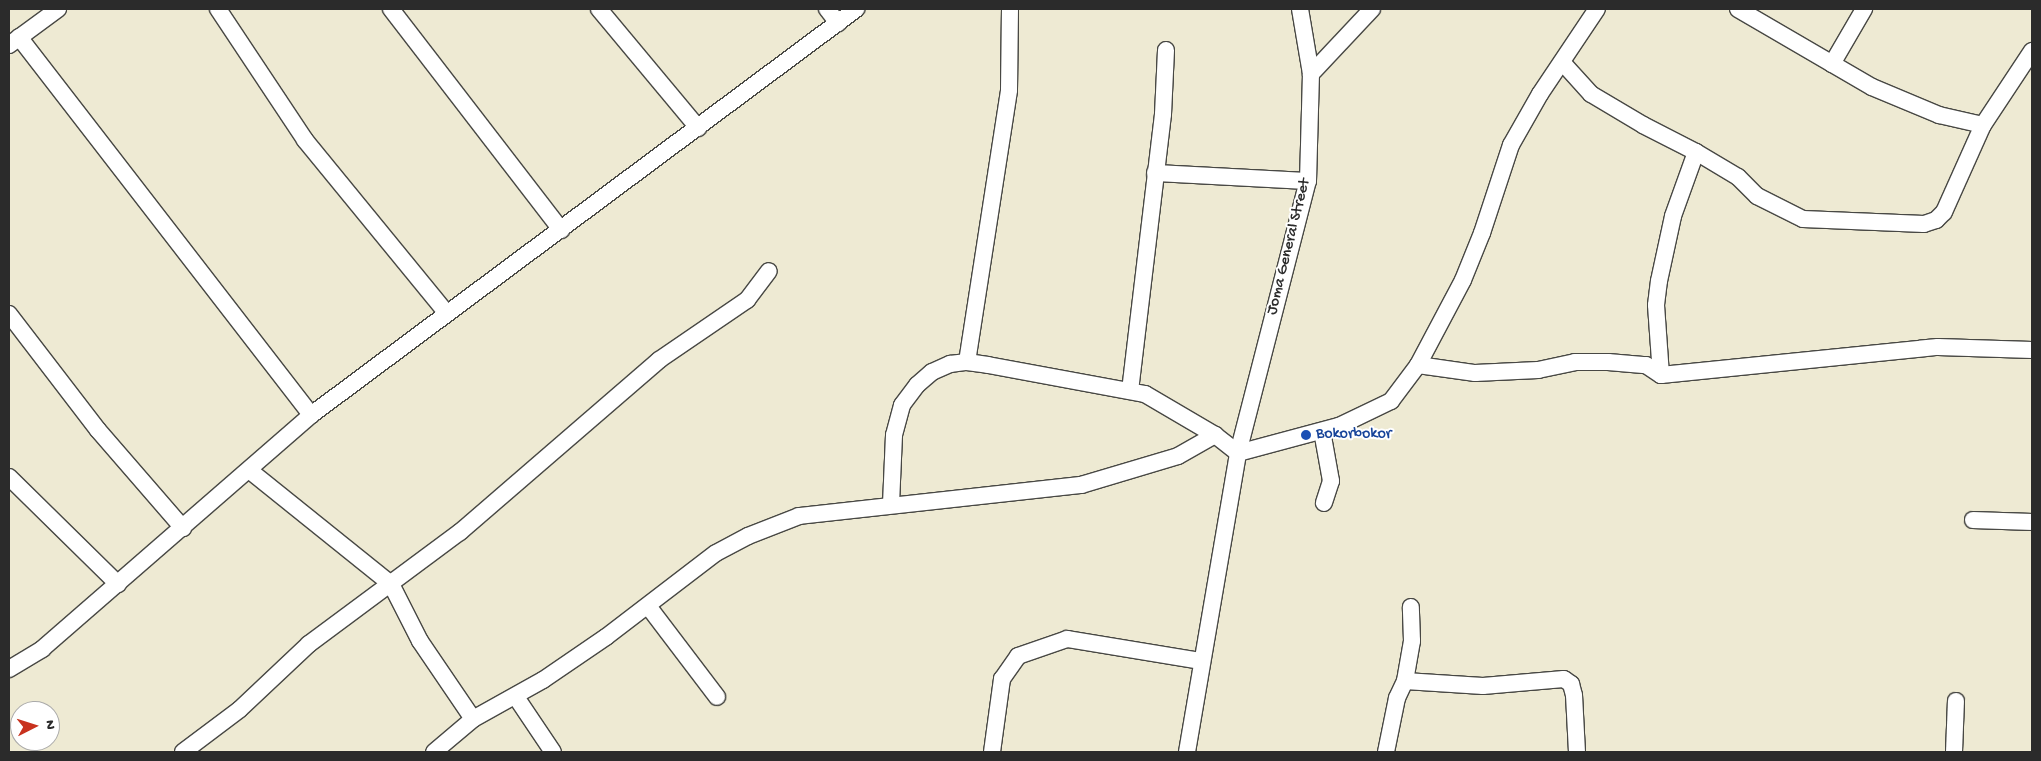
<!DOCTYPE html>
<html>
<head>
<meta charset="utf-8">
<style>
  body { margin:0 }
  #map { position:relative; width:2041px; height:761px; overflow:hidden; background:#eeead3; font-family:"Gochi Hand",sans-serif }
  div>[style] { position:absolute }
  .roads { filter:drop-shadow(1px 0 #484844) drop-shadow(-1px 0 #484844) drop-shadow(0 1px #484844) drop-shadow(0 -1px #484844) }
  .minor>* { height:16px; margin:-8px; padding:0 8px; transform-origin:8px; border-radius:8px; background:#fff }
  .dots>* { width:14px; height:14px; translate:-50% -50%; box-sizing:border-box; border:2px solid #fff; border-radius:50% }
  span { translate:-50% -50%; white-space:nowrap; text-align:center; line-height:1.15; -webkit-text-stroke:4px #fff; paint-order:stroke }
  .street-label { font-size:16px; color:#2b2b2b }
  .transit-label { font-size:16px; color:#164399 }
  .left { translate:0 -50%; text-align:left }
  .frame { position:absolute; inset:0; border:10px solid #2b2b2b; pointer-events:none }
  .north { position:absolute; left:10px; top:701px; width:50px; height:50px; box-sizing:border-box; background:#fff; border:1px solid #aaa; border-radius:50%; rotate:85deg; font-size:14px; font-weight:700; line-height:20px; text-align:center; color:#2b2b2b }
  .north::after { content:''; display:block; margin:auto; width:18px; height:22px; background:#c8321e; clip-path:polygon(50% 0,100% 100%,50% 72%,0 100%) }
</style>
</head>
<body>
<div id="map">
  <div class="roads">
    <div class="minor">
      <i style="left:218px;top:9px;width:157px;rotate:56.4deg"></i>
      <i style="left:305px;top:140px;width:221px;rotate:50.7deg"></i>
      <i style="left:391px;top:9px;width:279px;rotate:52.4deg"></i>
      <i style="left:599px;top:9px;width:155px;rotate:50.2deg"></i>
      <i style="left:827px;top:9px;width:18px;rotate:52deg"></i>
      <i style="left:1738px;top:9px;width:155px;rotate:30.2deg"></i>
      <i style="left:1872px;top:87px;width:73px;rotate:22.7deg"></i>
      <i style="left:1939px;top:115px;width:45px;rotate:12.8deg"></i>
      <i style="left:1983px;top:125px;width:89px;rotate:-56.5deg"></i>
      <i style="left:19px;top:37px;width:478px;rotate:52.3deg"></i>
      <i style="left:9px;top:45px;width:61px;rotate:-36.3deg"></i>
      <i style="left:1562px;top:62px;width:43px;rotate:47.8deg"></i>
      <i style="left:1591px;top:94px;width:61px;rotate:30.8deg"></i>
      <i style="left:1643px;top:125px;width:59px;rotate:27deg"></i>
      <i style="left:1696px;top:152px;width:49px;rotate:30.8deg"></i>
      <i style="left:1738px;top:177px;width:27px;rotate:45deg"></i>
      <i style="left:1757px;top:196px;width:51px;rotate:26.6deg"></i>
      <i style="left:1803px;top:219px;width:121px;rotate:2.4deg"></i>
      <i style="left:1924px;top:224px;width:13px;rotate:-18deg"></i>
      <i style="left:1936px;top:220px;width:11px;rotate:-45deg"></i>
      <i style="left:1944px;top:212px;width:95px;rotate:-65.9deg"></i>
      <i style="left:1832px;top:64px;width:64px;rotate:-59.8deg"></i>
      <i style="left:1311px;top:74px;width:89px;rotate:-46.8deg"></i>
      <i style="left:1155px;top:173px;width:153px;rotate:3deg"></i>
      <i style="left:9px;top:314px;width:146px;rotate:52.5deg"></i>
      <i style="left:98px;top:430px;width:130px;rotate:49.1deg"></i>
      <i style="left:967px;top:362px;width:275px;rotate:-81.2deg"></i>
      <i style="left:1009px;top:90px;width:81px;rotate:-89.3deg"></i>
      <i style="left:1418px;top:365px;width:58px;rotate:8deg"></i>
      <i style="left:1475px;top:373px;width:63px;rotate:-2.7deg"></i>
      <i style="left:1538px;top:370px;width:38px;rotate:-12deg"></i>
      <i style="left:1575px;top:362px;width:33px"></i>
      <i style="left:1608px;top:362px;width:38px;rotate:5deg"></i>
      <i style="left:1646px;top:365px;width:18px;rotate:34deg"></i>
      <i style="left:1661px;top:375px;width:278px;rotate:-5.8deg"></i>
      <i style="left:1938px;top:347px;width:94px;rotate:1.8deg"></i>
      <i style="left:1661px;top:375px;width:70px;rotate:-94.1deg"></i>
      <i style="left:1656px;top:305px;width:24px;rotate:-83deg"></i>
      <i style="left:1659px;top:281px;width:66px;rotate:-77.8deg"></i>
      <i style="left:1673px;top:216px;width:68px;rotate:-70.2deg"></i>
      <i style="left:1130px;top:391px;width:279px;rotate:-83.2deg"></i>
      <i style="left:1163px;top:114px;width:64px;rotate:-87.3deg"></i>
      <i style="left:1322px;top:431px;width:51px;rotate:79.8deg"></i>
      <i style="left:1331px;top:481px;width:23px;rotate:108deg"></i>
      <i style="left:1238px;top:453px;width:105px;rotate:-15deg"></i>
      <i style="left:1339px;top:426px;width:58px;rotate:-25.7deg"></i>
      <i style="left:1391px;top:401px;width:45px;rotate:-53.1deg"></i>
      <i style="left:1418px;top:365px;width:96px;rotate:-62.1deg"></i>
      <i style="left:1463px;top:280px;width:51px;rotate:-68deg"></i>
      <i style="left:1482px;top:233px;width:93px;rotate:-71.8deg"></i>
      <i style="left:1511px;top:145px;width:59px;rotate:-60.4deg"></i>
      <i style="left:1540px;top:94px;width:102px;rotate:-56.2deg"></i>
      <i style="left:249px;top:470px;width:182px;rotate:38.8deg"></i>
      <i style="left:391px;top:584px;width:64px;rotate:63deg"></i>
      <i style="left:420px;top:641px;width:94px;rotate:55.8deg"></i>
      <i style="left:9px;top:477px;width:153px;rotate:44.5deg"></i>
      <i style="left:891px;top:504px;width:69px;rotate:-87.5deg"></i>
      <i style="left:894px;top:435px;width:31px;rotate:-75deg"></i>
      <i style="left:902px;top:405px;width:25px;rotate:-53deg"></i>
      <i style="left:917px;top:385px;width:20px;rotate:-41deg"></i>
      <i style="left:932px;top:372px;width:20px;rotate:-24deg"></i>
      <i style="left:950px;top:364px;width:17px;rotate:-7deg"></i>
      <i style="left:967px;top:362px;width:21px;rotate:8deg"></i>
      <i style="left:988px;top:365px;width:160px;rotate:10.5deg"></i>
      <i style="left:1145px;top:394px;width:81px;rotate:30.4deg"></i>
      <i style="left:1973px;top:520px;width:59px;rotate:1.9deg"></i>
      <i style="left:648px;top:606px;width:114px;rotate:52.8deg"></i>
      <i style="left:9px;top:669px;width:39px;rotate:-31deg"></i>
      <i style="left:42px;top:649px;width:357px;rotate:-41deg"></i>
      <i style="left:311px;top:415px;width:680px;rotate:-36.68deg"></i>
      <i style="left:1405px;top:681px;width:78px;rotate:3.7deg"></i>
      <i style="left:1483px;top:686px;width:81px;rotate:-4.9deg"></i>
      <i style="left:1564px;top:679px;width:9px;rotate:36deg"></i>
      <i style="left:1571px;top:684px;width:11px;rotate:75deg"></i>
      <i style="left:1574px;top:695px;width:57px;rotate:87deg"></i>
      <i style="left:516px;top:697px;width:66px;rotate:56.1deg"></i>
      <i style="left:183px;top:752px;width:71px;rotate:-37deg"></i>
      <i style="left:240px;top:709px;width:95px;rotate:-43.3deg"></i>
      <i style="left:309px;top:644px;width:188px;rotate:-36.6deg"></i>
      <i style="left:460px;top:532px;width:263px;rotate:-40.8deg"></i>
      <i style="left:659px;top:360px;width:107px;rotate:-34.3deg"></i>
      <i style="left:747px;top:300px;width:36px;rotate:-53deg"></i>
      <i style="left:434px;top:752px;width:51px;rotate:-40.2deg"></i>
      <i style="left:473px;top:719px;width:80px;rotate:-29.1deg"></i>
      <i style="left:543px;top:680px;width:76px;rotate:-34.3deg"></i>
      <i style="left:606px;top:637px;width:138px;rotate:-37.4deg"></i>
      <i style="left:716px;top:553px;width:36px;rotate:-28deg"></i>
      <i style="left:748px;top:536px;width:55px;rotate:-21.4deg"></i>
      <i style="left:799px;top:516px;width:284px;rotate:-6.3deg"></i>
      <i style="left:1081px;top:485px;width:101px;rotate:-16.6deg"></i>
      <i style="left:1178px;top:456px;width:43px;rotate:-29.6deg"></i>
      <i style="left:1215px;top:435px;width:29px;rotate:38deg"></i>
      <i style="left:992px;top:752px;width:74px;rotate:-82.2deg"></i>
      <i style="left:1002px;top:679px;width:28px;rotate:-55deg"></i>
      <i style="left:1018px;top:656px;width:52px;rotate:-19.1deg"></i>
      <i style="left:1067px;top:639px;width:136px;rotate:9.3deg"></i>
      <i style="left:1187px;top:752px;width:303px;rotate:-80.3deg"></i>
      <i style="left:1238px;top:453px;width:281px;rotate:-75.6deg"></i>
      <i style="left:1308px;top:181px;width:107px;rotate:-88.4deg"></i>
      <i style="left:1311px;top:74px;width:66px;rotate:-99.6deg"></i>
      <i style="left:1386px;top:752px;width:55px;rotate:-78.5deg"></i>
      <i style="left:1397px;top:698px;width:19px;rotate:-65deg"></i>
      <i style="left:1405px;top:681px;width:41px;rotate:-80.1deg"></i>
      <i style="left:1412px;top:641px;width:34px;rotate:-92deg"></i>
      <i style="left:1954px;top:752px;width:51px;rotate:-87.8deg"></i>
    </div>
  </div>
  <div class="dots">
    <i style="left:1306px;top:435px;background:#1a4fb4"></i>
  </div>
  <div class="street-label">
    <span style="left:1290px;top:247px;rotate:-76deg">Joma General Street</span>
  </div>
  <div class="transit-label">
    <span class="left" style="left:1316px;top:435px">Bokorbokor</span>
  </div>
  <div class="frame"></div>
  <div class="north">N</div>
</div>
</body>
</html>
